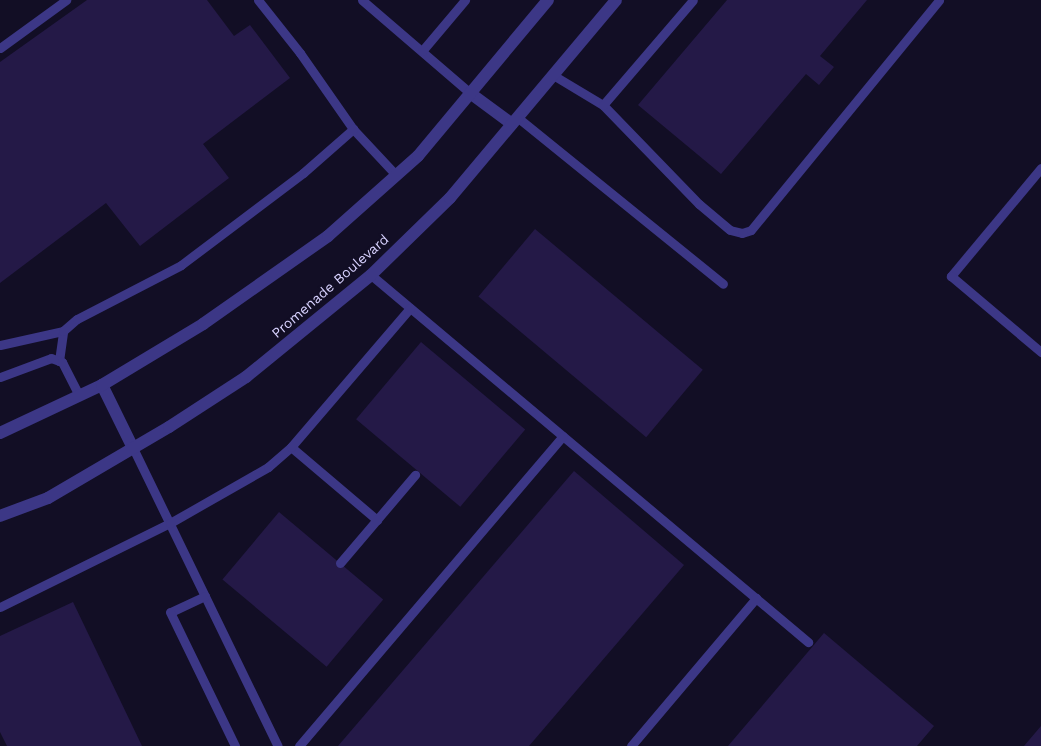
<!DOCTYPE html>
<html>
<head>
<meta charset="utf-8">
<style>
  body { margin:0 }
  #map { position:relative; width:1041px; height:746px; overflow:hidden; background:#120e25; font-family:"Work Sans",sans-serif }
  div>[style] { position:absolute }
  .building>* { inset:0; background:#241947; transform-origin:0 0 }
  .lane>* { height:9px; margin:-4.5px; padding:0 4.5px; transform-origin:4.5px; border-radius:4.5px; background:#3c3786 }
  .street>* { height:12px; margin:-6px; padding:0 6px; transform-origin:6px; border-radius:6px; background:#3c3786 }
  span { translate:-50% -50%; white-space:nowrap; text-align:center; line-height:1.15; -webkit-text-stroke:4px #120e25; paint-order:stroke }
  .street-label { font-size:14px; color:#d8d2ff }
</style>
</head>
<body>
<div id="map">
  <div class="building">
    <i style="clip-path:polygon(87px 0,207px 0,234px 36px,250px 25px,290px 78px,203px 144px,229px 178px,140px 246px,106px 203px,0 283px,0 62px)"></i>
    <i style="clip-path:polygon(727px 0,867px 0,820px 56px,834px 67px,819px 85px,806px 74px,721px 174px,638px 105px)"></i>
    <i style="left:535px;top:229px;width:219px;height:88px;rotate:40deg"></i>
    <i style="left:421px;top:342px;width:136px;height:101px;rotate:40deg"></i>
    <i style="clip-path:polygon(574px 471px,684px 565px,529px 746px,338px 746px)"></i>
    <i style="left:279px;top:512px;width:136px;height:88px;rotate:40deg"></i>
    <i style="clip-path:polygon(73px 602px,142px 746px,7px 746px,0 732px,0 636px)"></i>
    <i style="clip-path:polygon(824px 633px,934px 726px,917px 746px,728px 746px)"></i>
    <i style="clip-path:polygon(1041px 726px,1041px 746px,1024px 746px)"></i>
  </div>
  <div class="lane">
    <i style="left:258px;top:0;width:68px;rotate:51.6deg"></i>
    <i style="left:300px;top:53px;width:93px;rotate:55.1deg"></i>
    <i style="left:353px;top:129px;width:63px;rotate:46.9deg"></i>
    <i style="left:362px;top:0;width:143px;rotate:40.7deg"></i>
    <i style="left:0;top:48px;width:82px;rotate:-36deg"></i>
    <i style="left:422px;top:51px;width:67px;rotate:-49.9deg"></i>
    <i style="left:553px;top:75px;width:58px;rotate:31deg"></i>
    <i style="left:603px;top:105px;width:138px;rotate:45.9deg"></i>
    <i style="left:699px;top:204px;width:40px;rotate:40deg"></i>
    <i style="left:730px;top:230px;width:12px;rotate:14deg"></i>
    <i style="left:742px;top:233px;width:9px;rotate:-18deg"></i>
    <i style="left:751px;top:230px;width:297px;rotate:-50.7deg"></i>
    <i style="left:603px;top:105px;width:138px;rotate:-49.4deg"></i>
    <i style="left:517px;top:117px;width:265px;rotate:39deg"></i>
    <i style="left:1041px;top:168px;width:141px;rotate:129.8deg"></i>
    <i style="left:951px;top:276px;width:118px;rotate:40.2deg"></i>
    <i style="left:371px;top:275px;width:571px;rotate:40.02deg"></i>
    <i style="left:0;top:345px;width:65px;rotate:-12.5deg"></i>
    <i style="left:59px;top:361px;width:30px;rotate:-82deg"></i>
    <i style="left:63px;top:331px;width:18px;rotate:-41deg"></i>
    <i style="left:77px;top:319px;width:117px;rotate:-27.4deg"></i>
    <i style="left:181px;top:265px;width:153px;rotate:-37deg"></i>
    <i style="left:303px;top:173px;width:67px;rotate:-41.3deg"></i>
    <i style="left:0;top:377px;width:54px;rotate:-20.4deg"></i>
    <i style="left:51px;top:358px;width:12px;rotate:20deg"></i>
    <i style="left:62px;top:362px;width:38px;rotate:63deg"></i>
    <i style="left:291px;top:447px;width:113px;rotate:40.3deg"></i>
    <i style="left:133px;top:448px;width:331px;rotate:64.1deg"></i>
    <i style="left:340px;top:563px;width:116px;rotate:-49.6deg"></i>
    <i style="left:205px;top:596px;width:38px;rotate:155deg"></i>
    <i style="left:170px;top:612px;width:149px;rotate:64.1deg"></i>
    <i style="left:0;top:607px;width:190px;rotate:-26.3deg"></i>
    <i style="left:170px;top:523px;width:113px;rotate:-29.7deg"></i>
    <i style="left:268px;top:467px;width:30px;rotate:-41deg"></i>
    <i style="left:291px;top:447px;width:183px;rotate:-49.4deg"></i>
    <i style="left:299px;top:746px;width:407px;rotate:-49.6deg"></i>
    <i style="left:631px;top:746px;width:194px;rotate:-49.8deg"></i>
  </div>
  <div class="street">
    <i style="left:470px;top:93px;width:52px;rotate:36.4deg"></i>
    <i style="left:102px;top:385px;width:70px;rotate:63.8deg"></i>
    <i style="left:0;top:433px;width:113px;rotate:-25.2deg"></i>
    <i style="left:102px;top:385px;width:118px;rotate:-31.1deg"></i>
    <i style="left:203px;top:324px;width:153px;rotate:-35.1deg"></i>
    <i style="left:328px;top:236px;width:120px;rotate:-41.6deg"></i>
    <i style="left:418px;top:156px;width:203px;rotate:-50.2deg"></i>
    <i style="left:0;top:516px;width:51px;rotate:-20.6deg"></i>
    <i style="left:48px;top:498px;width:140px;rotate:-30.4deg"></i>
    <i style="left:169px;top:427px;width:92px;rotate:-33deg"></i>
    <i style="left:246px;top:377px;width:161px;rotate:-39.2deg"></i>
    <i style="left:371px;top:275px;width:110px;rotate:-44.3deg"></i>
    <i style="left:450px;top:198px;width:258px;rotate:-50deg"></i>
  </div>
  <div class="street-label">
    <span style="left:330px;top:286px;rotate:-41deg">Promenade Boulevard</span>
  </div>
</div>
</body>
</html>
